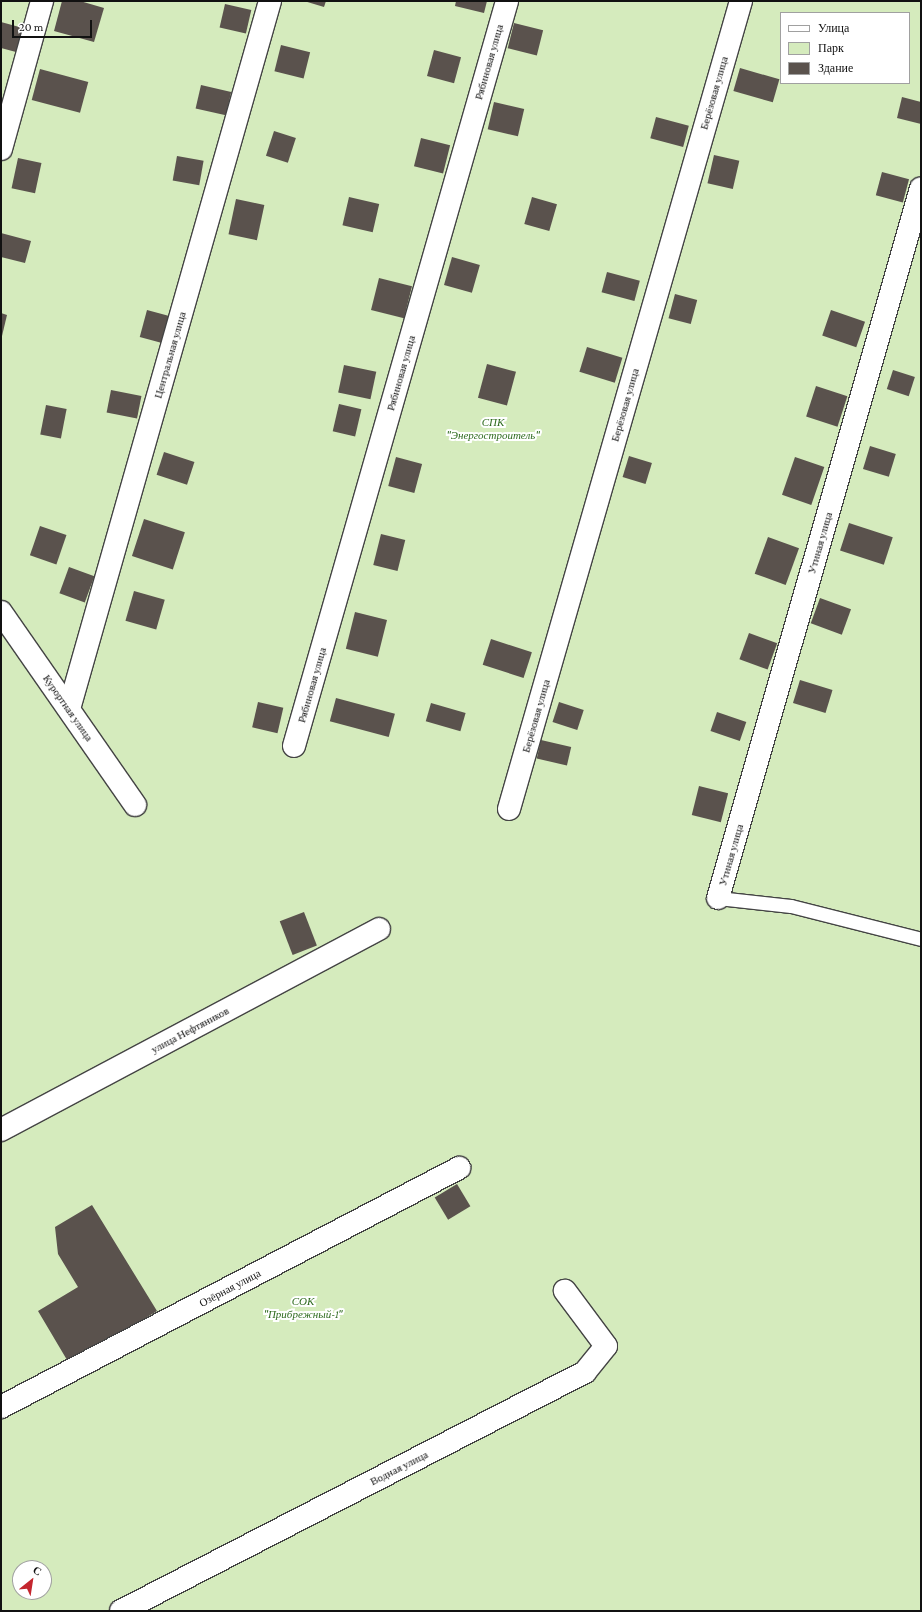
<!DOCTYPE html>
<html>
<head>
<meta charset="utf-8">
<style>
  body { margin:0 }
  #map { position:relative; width:922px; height:1612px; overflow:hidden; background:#fffdf5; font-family:"Crimson Pro",serif }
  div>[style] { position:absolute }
  .green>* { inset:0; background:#d5ebbd }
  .building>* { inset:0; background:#5a524d; transform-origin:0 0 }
  .roads { filter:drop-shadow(1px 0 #444) drop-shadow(-1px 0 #444) drop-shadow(0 1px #444) drop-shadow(0 -1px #444) }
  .lane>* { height:13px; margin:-6.5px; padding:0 6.5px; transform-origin:6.5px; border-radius:6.5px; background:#fff }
  .street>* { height:22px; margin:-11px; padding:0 11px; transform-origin:11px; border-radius:11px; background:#fff }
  span { translate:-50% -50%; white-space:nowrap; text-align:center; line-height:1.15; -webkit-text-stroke:4px #fff; paint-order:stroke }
  .street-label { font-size:11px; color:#111 }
  .park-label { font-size:11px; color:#2f6b1f; font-style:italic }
  .frame { position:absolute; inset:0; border:2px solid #111; pointer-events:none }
  .legend { position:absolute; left:780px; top:12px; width:130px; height:72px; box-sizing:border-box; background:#fff; border:1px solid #a0a0a0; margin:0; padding:5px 7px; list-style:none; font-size:12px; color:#111 }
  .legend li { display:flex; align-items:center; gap:8px; height:20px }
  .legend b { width:20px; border:1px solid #a0a0a0 }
  .north { position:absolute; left:12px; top:1560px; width:40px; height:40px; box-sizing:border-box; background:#fff; border:1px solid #a0a0a0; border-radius:50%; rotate:30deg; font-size:11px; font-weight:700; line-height:16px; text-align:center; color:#111 }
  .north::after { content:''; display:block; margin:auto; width:14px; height:18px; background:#c4262e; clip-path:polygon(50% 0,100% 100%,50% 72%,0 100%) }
  .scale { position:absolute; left:12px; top:20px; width:80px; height:18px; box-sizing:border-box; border:2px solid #111; border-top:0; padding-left:5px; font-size:12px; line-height:14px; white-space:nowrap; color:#111; -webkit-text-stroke:3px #fff; paint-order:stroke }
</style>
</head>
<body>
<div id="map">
  <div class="green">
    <i style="clip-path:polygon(evenodd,1px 1px,921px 1px,921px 1611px,1px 1611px,1px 1px,781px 13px,909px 13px,909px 83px,781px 83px,781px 13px,1px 1px,20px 1568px,44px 1568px,44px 1592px,20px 1592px,20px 1568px)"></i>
  </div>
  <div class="building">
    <i style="clip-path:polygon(62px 1px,80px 1px,104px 8px,94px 42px,54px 31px)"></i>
    <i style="clip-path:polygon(304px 1px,326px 1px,324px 7px)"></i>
    <i style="clip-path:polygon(456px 1px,487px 1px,484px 13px,455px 6px)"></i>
    <i style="left:225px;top:4px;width:27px;height:24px;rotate:13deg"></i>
    <i style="clip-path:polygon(1px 22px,23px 28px,16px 52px,1px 48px)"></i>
    <i style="left:514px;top:23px;width:30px;height:26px;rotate:14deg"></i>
    <i style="left:281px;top:45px;width:30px;height:27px;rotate:14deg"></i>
    <i style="left:434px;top:50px;width:28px;height:27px;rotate:15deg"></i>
    <i style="left:740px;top:68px;width:41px;height:24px;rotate:16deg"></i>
    <i style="left:40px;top:69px;width:50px;height:32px;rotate:15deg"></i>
    <i style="left:201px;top:85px;width:31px;height:24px;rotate:13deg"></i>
    <i style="clip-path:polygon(902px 97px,921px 102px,921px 124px,897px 118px)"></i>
    <i style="left:494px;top:102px;width:31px;height:28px;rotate:13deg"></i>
    <i style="left:656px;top:117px;width:34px;height:22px;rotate:15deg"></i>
    <i style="left:274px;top:131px;width:23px;height:26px;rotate:18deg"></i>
    <i style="left:421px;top:138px;width:30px;height:29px;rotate:14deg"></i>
    <i style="left:714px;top:155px;width:26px;height:29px;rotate:13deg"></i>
    <i style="left:177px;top:156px;width:27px;height:25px;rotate:10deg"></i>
    <i style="left:18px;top:158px;width:24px;height:31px;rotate:12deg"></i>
    <i style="left:882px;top:172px;width:28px;height:24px;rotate:15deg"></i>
    <i style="left:349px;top:197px;width:31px;height:29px;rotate:13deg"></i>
    <i style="left:532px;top:197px;width:26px;height:28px;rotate:16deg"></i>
    <i style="left:236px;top:199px;width:29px;height:36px;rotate:12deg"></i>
    <i style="clip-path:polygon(1px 233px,31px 241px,25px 263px,1px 257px)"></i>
    <i style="left:452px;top:257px;width:29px;height:29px;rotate:16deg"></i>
    <i style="left:607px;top:272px;width:34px;height:21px;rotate:15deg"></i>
    <i style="left:379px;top:278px;width:34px;height:33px;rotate:14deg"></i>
    <i style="left:675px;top:294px;width:23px;height:25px;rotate:15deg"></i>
    <i style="left:147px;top:310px;width:23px;height:28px;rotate:15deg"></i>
    <i style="left:831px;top:310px;width:36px;height:27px;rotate:19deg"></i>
    <i style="clip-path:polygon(1px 313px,7px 315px,2px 336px,1px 335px)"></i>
    <i style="left:587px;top:347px;width:37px;height:26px;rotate:17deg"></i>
    <i style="left:487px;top:364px;width:30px;height:35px;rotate:15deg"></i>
    <i style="left:344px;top:365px;width:33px;height:28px;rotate:12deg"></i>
    <i style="left:893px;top:370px;width:23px;height:20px;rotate:18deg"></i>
    <i style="left:816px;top:386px;width:33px;height:32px;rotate:18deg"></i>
    <i style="left:111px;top:390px;width:31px;height:23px;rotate:11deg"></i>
    <i style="left:339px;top:404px;width:23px;height:28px;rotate:13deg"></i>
    <i style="left:46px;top:405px;width:21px;height:30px;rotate:11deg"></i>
    <i style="left:870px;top:446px;width:27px;height:24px;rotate:17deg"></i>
    <i style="left:164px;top:452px;width:32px;height:24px;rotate:18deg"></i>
    <i style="left:629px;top:456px;width:24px;height:22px;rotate:17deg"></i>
    <i style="left:396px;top:457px;width:27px;height:30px;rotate:15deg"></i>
    <i style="left:795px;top:457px;width:31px;height:40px;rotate:19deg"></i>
    <i style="left:144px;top:519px;width:43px;height:39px;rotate:18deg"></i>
    <i style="left:849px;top:523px;width:46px;height:29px;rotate:18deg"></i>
    <i style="left:40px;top:526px;width:28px;height:31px;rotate:19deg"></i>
    <i style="left:381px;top:534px;width:25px;height:32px;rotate:14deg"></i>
    <i style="left:768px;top:537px;width:33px;height:39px;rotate:20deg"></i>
    <i style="left:69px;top:567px;width:27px;height:28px;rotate:20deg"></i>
    <i style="left:134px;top:591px;width:32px;height:31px;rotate:16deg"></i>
    <i style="left:820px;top:598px;width:33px;height:27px;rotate:20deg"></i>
    <i style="left:355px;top:612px;width:33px;height:38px;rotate:14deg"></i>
    <i style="left:749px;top:633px;width:30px;height:28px;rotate:20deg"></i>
    <i style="left:491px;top:639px;width:43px;height:27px;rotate:18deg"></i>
    <i style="left:800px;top:680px;width:34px;height:24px;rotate:17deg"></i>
    <i style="left:336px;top:698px;width:61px;height:24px;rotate:15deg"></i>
    <i style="left:258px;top:702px;width:26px;height:26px;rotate:13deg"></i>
    <i style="left:559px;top:702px;width:26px;height:21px;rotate:18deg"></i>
    <i style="left:431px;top:703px;width:36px;height:19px;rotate:16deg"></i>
    <i style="left:717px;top:712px;width:31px;height:20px;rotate:19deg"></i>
    <i style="left:541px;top:740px;width:31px;height:19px;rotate:13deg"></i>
    <i style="left:699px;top:786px;width:30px;height:30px;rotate:14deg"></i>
    <i style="left:304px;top:912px;width:36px;height:26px;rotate:69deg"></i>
    <i style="left:457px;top:1184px;width:26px;height:26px;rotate:59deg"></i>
    <i style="clip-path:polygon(92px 1205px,157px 1311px,70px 1365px,38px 1311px,78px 1287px,58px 1254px,55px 1227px)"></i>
  </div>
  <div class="roads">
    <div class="lane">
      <i style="left:718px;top:898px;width:73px;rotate:6.3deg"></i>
      <i style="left:791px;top:906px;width:134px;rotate:14.2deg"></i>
    </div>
    <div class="street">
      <i style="left:1px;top:149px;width:154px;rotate:-74.5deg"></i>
      <i style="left:1px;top:612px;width:235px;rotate:55.2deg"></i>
      <i style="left:69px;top:709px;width:736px;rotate:-74.15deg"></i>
      <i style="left:294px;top:746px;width:775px;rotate:-74.04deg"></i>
      <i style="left:509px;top:809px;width:841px;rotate:-73.98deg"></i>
      <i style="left:718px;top:898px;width:738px;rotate:-74.04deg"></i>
      <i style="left:1px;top:1130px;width:428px;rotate:-28deg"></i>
      <i style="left:1px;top:1407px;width:517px;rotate:-27.56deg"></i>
      <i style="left:121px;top:1611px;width:522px;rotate:-27.25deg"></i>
      <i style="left:585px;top:1372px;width:33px;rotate:-51deg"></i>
      <i style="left:606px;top:1346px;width:69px;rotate:-126.7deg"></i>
    </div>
  </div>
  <div class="street-label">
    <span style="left:489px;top:62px;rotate:-74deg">Рябиновая улица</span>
    <span style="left:714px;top:93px;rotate:-74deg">Берёзовая улица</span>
    <span style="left:170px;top:355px;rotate:-74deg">Центральная улица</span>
    <span style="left:401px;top:373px;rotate:-74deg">Рябиновая улица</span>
    <span style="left:625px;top:405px;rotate:-74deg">Берёзовая улица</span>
    <span style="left:820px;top:543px;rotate:-74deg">Утиная улица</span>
    <span style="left:312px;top:685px;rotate:-74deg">Рябиновая улица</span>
    <span style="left:68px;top:708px;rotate:55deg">Курортная улица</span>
    <span style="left:536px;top:716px;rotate:-74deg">Берёзовая улица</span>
    <span style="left:731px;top:855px;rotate:-74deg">Утиная улица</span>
    <span style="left:190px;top:1030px;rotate:-28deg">улица Нефтяников</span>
    <span style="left:230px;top:1288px;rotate:-28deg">Озёрная улица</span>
    <span style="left:399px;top:1468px;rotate:-27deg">Водная улица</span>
  </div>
  <div class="park-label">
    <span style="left:493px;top:429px">СПК<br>"Энергостроитель"</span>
    <span style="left:303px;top:1308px">СОК<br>"Прибрежный-1"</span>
  </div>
  <div class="frame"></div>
  <ul class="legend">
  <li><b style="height:5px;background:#fff"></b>Улица</li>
  <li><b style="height:11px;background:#d5ebbd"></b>Парк</li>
  <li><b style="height:11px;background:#5a524d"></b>Здание</li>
  </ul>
  <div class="north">С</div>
  <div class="scale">20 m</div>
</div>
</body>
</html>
